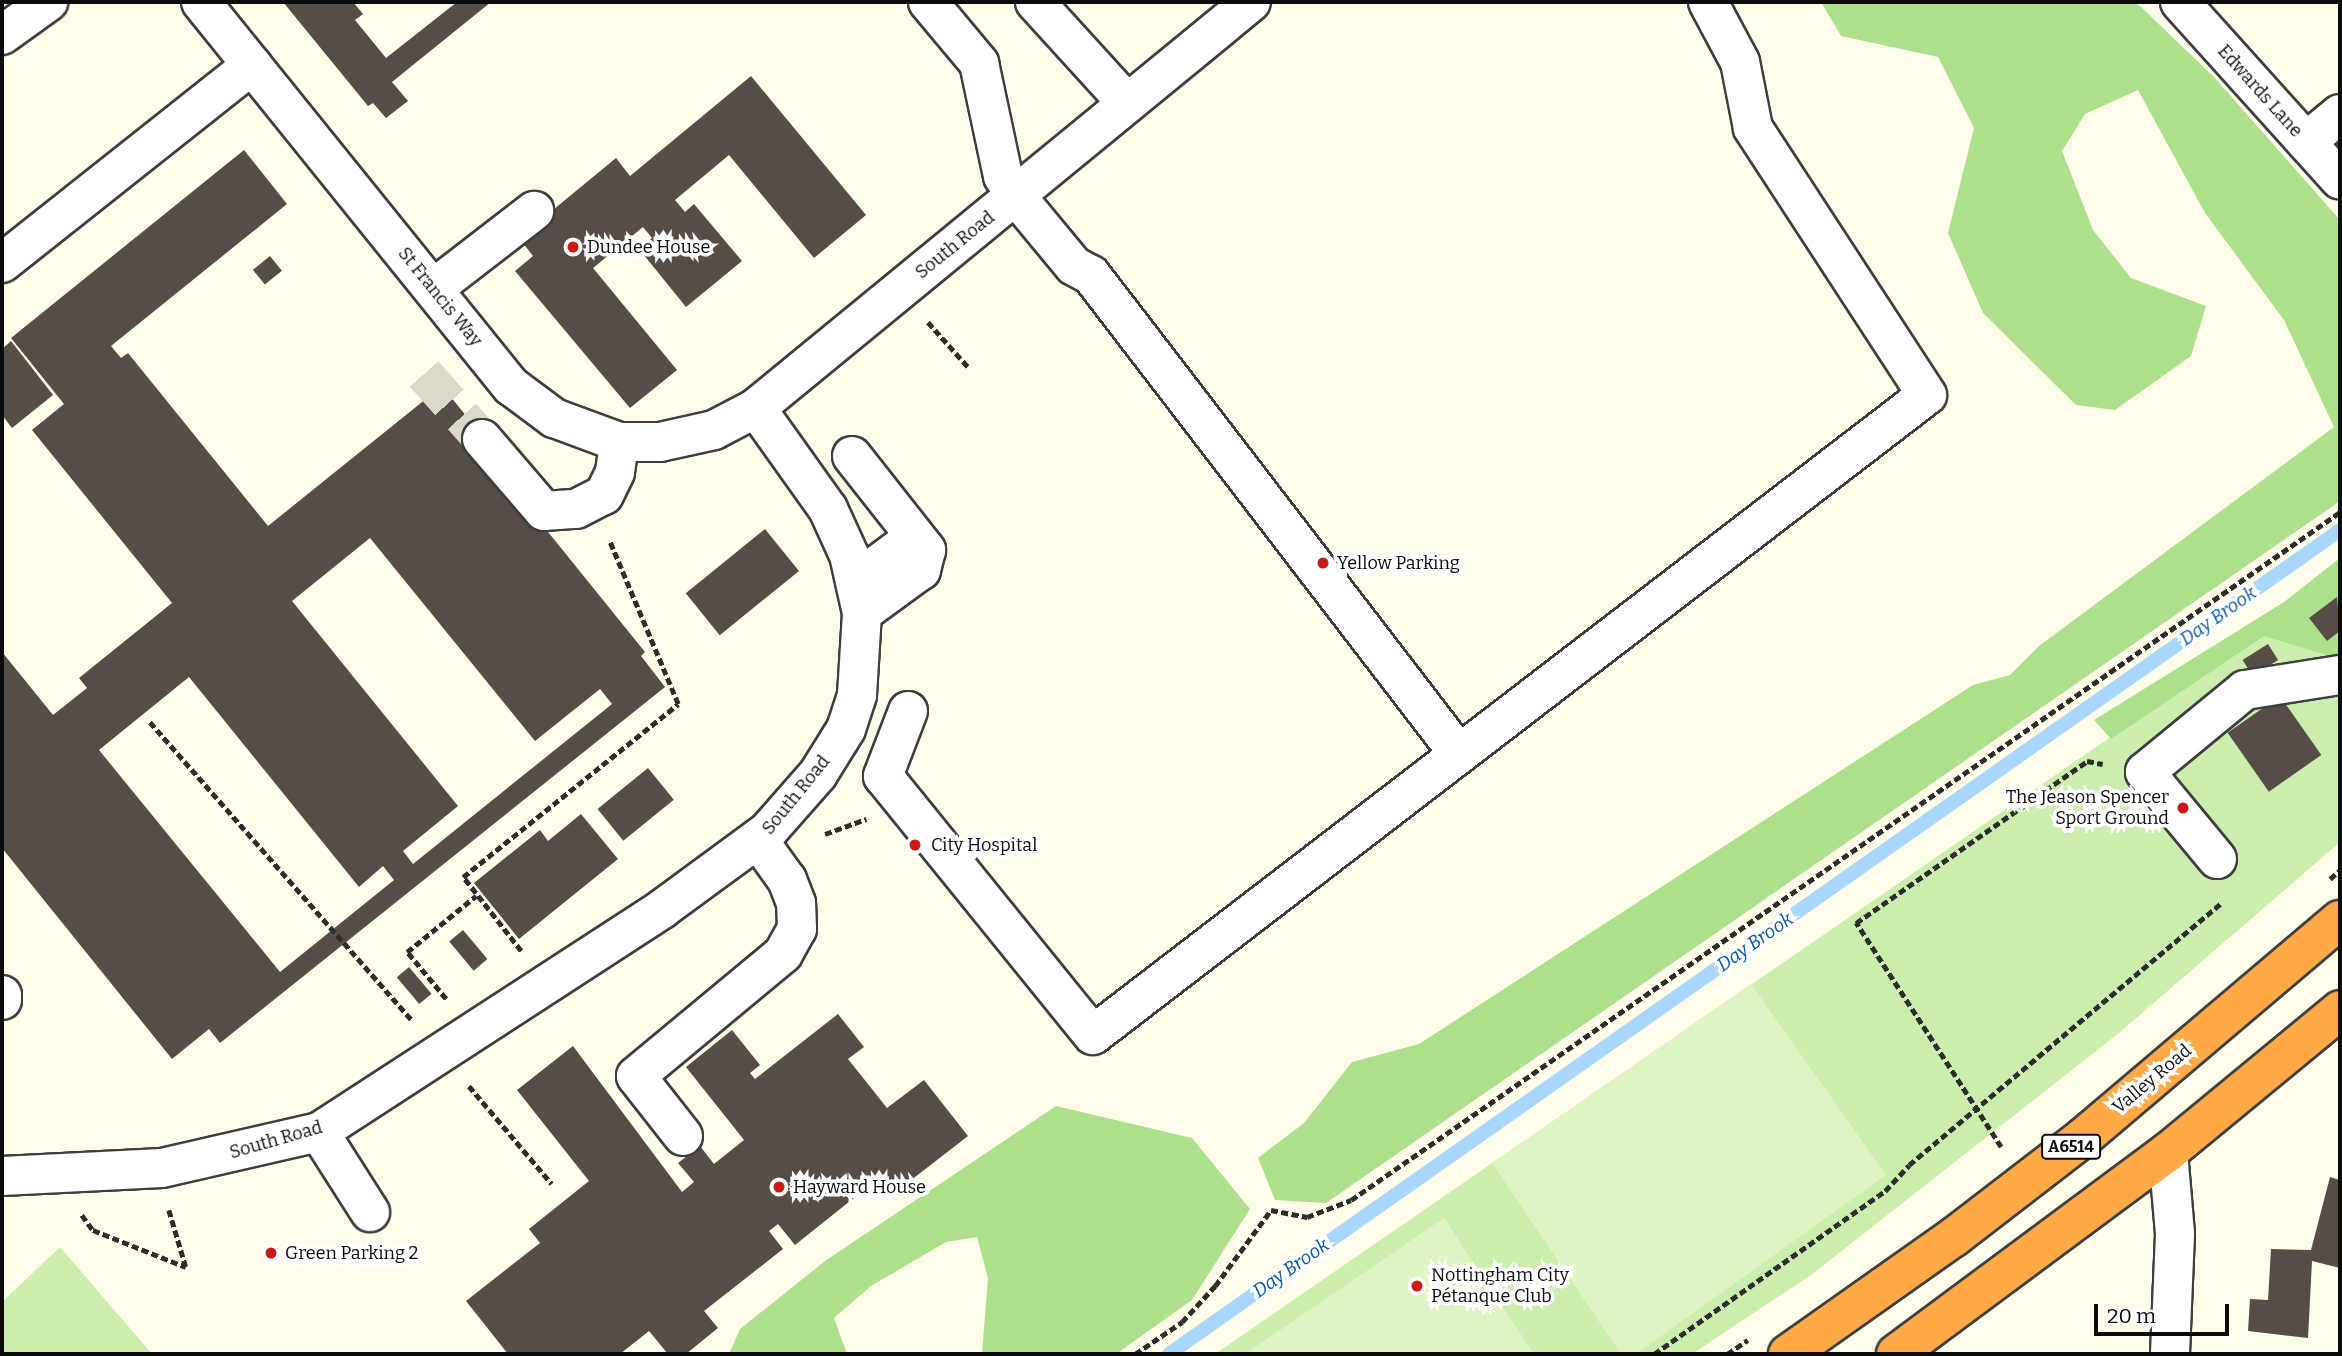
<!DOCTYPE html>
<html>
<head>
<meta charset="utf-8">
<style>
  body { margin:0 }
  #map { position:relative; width:2342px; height:1356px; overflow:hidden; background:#fffce9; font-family:Bitter,serif }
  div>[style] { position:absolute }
  .green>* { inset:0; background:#cbeeaf }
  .forest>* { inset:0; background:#ace08d }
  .pitch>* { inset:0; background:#dff4c2 }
  .stream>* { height:14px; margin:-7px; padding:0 7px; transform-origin:7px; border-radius:7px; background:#a8d6fd }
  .building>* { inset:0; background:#554d46; transform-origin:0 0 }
  .minor-tunnel>* { height:38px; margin-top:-19px; transform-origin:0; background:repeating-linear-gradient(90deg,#dad8c8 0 38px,transparent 0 57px) }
  .path>* { height:4.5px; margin-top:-2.25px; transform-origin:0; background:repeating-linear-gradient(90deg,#2d2d2d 0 7px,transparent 0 10.5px) }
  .roads { filter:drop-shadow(2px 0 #3e3e3e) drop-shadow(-2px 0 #3e3e3e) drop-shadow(0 2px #3e3e3e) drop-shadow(0 -2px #3e3e3e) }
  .minor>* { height:38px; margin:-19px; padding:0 19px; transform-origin:19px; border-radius:19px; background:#fff }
  .highway>* { height:38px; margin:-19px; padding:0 19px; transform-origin:19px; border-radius:19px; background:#ffa947 }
  .dots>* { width:19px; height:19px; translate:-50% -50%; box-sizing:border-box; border:4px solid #fff; border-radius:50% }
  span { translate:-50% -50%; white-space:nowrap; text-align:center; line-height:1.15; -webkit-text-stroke:7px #fff; paint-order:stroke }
  .shield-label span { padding:2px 5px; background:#fff; border:2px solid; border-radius:5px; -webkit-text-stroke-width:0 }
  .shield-label { font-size:16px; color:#0b0b0b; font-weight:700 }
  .street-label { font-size:18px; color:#0b0b0b }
  .poi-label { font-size:18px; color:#0b0b0b }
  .left { translate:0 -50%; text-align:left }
  .right { translate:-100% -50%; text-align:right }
  .water-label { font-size:19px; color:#0857a9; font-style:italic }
  .frame { position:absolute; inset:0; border:4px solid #0b0b0b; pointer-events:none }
  .scale { position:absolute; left:2094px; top:1304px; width:135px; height:32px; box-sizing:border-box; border:4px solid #0b0b0b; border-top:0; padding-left:9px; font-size:21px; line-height:24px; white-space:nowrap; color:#0b0b0b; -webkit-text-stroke:5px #fff; paint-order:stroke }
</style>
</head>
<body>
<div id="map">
  <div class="green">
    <i style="clip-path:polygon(2340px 579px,2340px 842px,2119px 1033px,1811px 1275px,1692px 1354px,1215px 1354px)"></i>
    <i style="clip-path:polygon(60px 1247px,152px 1354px,2px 1354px,2px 1302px)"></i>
  </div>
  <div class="forest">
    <i style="clip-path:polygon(1821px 2px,2132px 2px,2140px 6px,2214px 77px,2340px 220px,2340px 501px,1326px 1203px,1275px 1200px,1258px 1158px,1304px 1123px,1352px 1062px,1419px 1044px,1973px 685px,2010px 675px,2039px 646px,2334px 427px,2284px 320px,2205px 213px,2138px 90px,2085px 114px,2062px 151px,2093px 230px,2131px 278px,2206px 306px,2191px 356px,2115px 410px,2076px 405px,1983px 313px,1948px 233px,1974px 128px,1938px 57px,1841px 36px)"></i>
    <i style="clip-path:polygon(2340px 558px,2340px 659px,2264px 636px,2111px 739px,2094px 720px,2284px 602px)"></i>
    <i style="clip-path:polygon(1056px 1106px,1192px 1138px,1250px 1209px,1192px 1300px,1116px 1354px,982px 1354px,988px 1278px,977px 1237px,946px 1242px,871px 1286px,834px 1318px,847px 1354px,729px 1354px,740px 1329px,825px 1261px)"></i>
  </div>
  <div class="pitch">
    <i style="clip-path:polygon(1751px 984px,1886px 1175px,1636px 1354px,1621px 1354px,1492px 1163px)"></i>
    <i style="clip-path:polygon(1444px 1218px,1534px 1354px,1245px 1354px)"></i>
  </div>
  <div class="stream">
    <i style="left:1169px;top:1354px;width:1432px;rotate:-35.13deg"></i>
  </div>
  <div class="building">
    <i style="clip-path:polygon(283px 2px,353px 2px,363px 14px,355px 20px,386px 58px,457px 2px,491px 2px,392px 82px,408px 101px,386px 118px,373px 103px,368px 106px)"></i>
    <i style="clip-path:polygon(751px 76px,866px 215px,814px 258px,729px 155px,675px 200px,685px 212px,694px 204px,742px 261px,686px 307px,639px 249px,652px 238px,643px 227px,593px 268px,677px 370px,630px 408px,515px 271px,533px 256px,519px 238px,616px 158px,630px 176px)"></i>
    <i style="clip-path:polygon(evenodd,244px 150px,287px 204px,111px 346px,121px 358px,128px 353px,268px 526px,442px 386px,484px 438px,477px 444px,645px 652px,641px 656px,665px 687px,220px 1043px,209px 1029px,172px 1059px,2px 848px,2px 652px,53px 715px,87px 688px,79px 678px,172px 603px,32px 430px,64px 404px,11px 338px,244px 150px,370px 538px,535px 741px,600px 689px,612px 704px,413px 864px,403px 851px,458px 806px,292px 601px,370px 538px,244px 150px,189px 677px,359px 887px,383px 866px,394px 880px,280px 972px,99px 750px,189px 677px)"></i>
    <i style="left:270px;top:256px;width:19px;height:22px;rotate:51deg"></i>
    <i style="clip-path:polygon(11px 341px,53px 395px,12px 428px,2px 415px,2px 349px)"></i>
    <i style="left:765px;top:529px;width:54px;height:102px;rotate:51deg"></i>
    <i style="clip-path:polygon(2337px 597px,2340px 631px,2327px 641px,2309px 618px)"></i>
    <i style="left:2268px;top:644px;width:19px;height:30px;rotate:58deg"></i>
    <i style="left:2280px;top:696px;width:72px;height:64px;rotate:55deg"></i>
    <i style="left:648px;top:768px;width:41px;height:65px;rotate:51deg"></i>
    <i style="clip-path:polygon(581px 814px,618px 859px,519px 939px,474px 883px,540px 830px,548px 841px)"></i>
    <i style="left:463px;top:930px;width:38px;height:18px;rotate:50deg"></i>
    <i style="left:409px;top:967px;width:35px;height:16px;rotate:50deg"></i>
    <i style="clip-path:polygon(838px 1014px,864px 1047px,848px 1059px,887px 1108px,924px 1080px,968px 1136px,897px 1191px,884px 1174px,795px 1245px,778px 1224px,769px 1231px,783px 1249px,704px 1311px,718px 1328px,686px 1354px,668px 1354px,649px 1331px,620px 1354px,508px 1354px,466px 1301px,540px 1243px,529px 1229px,589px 1181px,517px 1090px,573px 1046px,682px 1192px,694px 1182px,678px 1163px,700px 1146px,714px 1164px,744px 1140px,686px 1067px,732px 1030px,760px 1065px,750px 1073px,755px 1079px)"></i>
    <i style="clip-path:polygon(2330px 1177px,2340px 1180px,2340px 1268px,2312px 1261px,2308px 1338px,2248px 1331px,2250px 1299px,2268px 1300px,2271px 1249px,2311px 1250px)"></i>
  </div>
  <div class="minor-tunnel">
    <i style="left:424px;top:374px;width:87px;rotate:48.3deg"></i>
  </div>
  <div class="path">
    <i style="left:928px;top:322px;width:62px;rotate:48.3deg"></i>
    <i style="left:150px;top:722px;width:398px;rotate:48.7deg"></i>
    <i style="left:825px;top:834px;width:44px;rotate:-20.1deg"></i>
    <i style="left:2330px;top:879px;width:13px;rotate:-42deg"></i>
    <i style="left:521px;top:951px;width:94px;rotate:-128.1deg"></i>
    <i style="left:463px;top:877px;width:276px;rotate:-38.8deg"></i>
    <i style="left:678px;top:704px;width:178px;rotate:-112.8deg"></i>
    <i style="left:446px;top:999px;width:61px;rotate:-129.7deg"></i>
    <i style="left:407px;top:952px;width:89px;rotate:-39.1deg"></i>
    <i style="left:469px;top:1086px;width:128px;rotate:49.7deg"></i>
    <i style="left:2001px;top:1147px;width:267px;rotate:-122.9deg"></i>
    <i style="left:1856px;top:923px;width:282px;rotate:-35deg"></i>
    <i style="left:2087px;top:761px;width:16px;rotate:11deg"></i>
    <i style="left:169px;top:1210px;width:59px;rotate:73.4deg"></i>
    <i style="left:82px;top:1215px;width:19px;rotate:54deg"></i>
    <i style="left:93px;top:1230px;width:100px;rotate:21.7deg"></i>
    <i style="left:1135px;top:1354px;width:57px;rotate:-34.2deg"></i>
    <i style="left:1182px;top:1322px;width:49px;rotate:-47.5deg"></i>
    <i style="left:1215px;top:1286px;width:94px;rotate:-53.6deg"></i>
    <i style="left:1271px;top:1210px;width:37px;rotate:11deg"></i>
    <i style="left:1307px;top:1217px;width:47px;rotate:-21.1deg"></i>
    <i style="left:1351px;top:1200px;width:1205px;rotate:-34.82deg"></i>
    <i style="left:1654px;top:1354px;width:283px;rotate:-35.2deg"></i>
    <i style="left:1885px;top:1191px;width:35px;rotate:-47deg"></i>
    <i style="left:1909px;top:1165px;width:409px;rotate:-40deg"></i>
    <i style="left:1727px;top:1354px;width:25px;rotate:-34deg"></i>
  </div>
  <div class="roads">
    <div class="minor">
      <i style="left:201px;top:2px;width:494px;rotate:51.1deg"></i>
      <i style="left:511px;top:386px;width:54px;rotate:36.7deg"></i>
      <i style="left:554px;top:418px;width:69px;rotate:20.3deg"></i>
      <i style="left:619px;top:442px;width:41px"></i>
      <i style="left:660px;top:442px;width:55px;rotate:-12.5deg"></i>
      <i style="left:714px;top:430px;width:47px;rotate:-27.6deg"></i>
      <i style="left:756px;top:408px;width:640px;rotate:-39.36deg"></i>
      <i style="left:928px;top:2px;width:80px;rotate:50.1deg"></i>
      <i style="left:979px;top:63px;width:116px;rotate:78deg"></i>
      <i style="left:1003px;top:176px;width:22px;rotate:58deg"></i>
      <i style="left:1015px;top:195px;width:92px;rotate:50.3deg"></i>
      <i style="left:1074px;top:266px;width:19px;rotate:28deg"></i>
      <i style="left:1091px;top:275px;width:604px;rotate:52.47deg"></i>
      <i style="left:1035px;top:2px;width:137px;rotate:47.7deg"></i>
      <i style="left:2180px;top:2px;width:239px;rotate:48deg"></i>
      <i style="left:2px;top:35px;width:57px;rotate:-35.7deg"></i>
      <i style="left:2306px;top:142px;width:44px;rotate:-39.5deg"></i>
      <i style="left:2px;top:263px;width:319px;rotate:-38.4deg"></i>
      <i style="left:433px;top:289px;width:128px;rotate:-37.7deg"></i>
      <i style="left:482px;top:439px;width:95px;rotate:49.3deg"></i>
      <i style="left:544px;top:511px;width:32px;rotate:-4deg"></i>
      <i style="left:576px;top:509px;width:31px;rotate:-27deg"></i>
      <i style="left:604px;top:495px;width:25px;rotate:-64deg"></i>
      <i style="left:615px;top:472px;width:30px;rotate:-82deg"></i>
      <i style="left:852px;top:456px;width:120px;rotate:51.8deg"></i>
      <i style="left:926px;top:550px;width:21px;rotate:104deg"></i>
      <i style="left:921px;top:570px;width:73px;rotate:143.9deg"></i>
      <i style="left:857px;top:580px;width:72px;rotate:-36.6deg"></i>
      <i style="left:908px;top:711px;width:70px;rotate:111deg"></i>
      <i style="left:883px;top:776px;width:333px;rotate:51deg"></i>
      <i style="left:1093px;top:1035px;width:1051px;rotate:-37.5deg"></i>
      <i style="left:1927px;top:395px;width:319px;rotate:-123.1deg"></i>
      <i style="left:1753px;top:128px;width:67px;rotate:-101.1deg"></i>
      <i style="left:1740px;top:62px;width:68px;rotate:-118.1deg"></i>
      <i style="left:2217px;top:859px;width:113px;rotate:-129.6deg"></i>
      <i style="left:2145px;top:772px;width:129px;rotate:-39.4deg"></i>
      <i style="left:2245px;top:690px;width:96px;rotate:-9deg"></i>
      <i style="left:2px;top:995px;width:5px;rotate:90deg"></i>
      <i style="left:319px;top:1132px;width:95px;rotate:57.5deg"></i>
      <i style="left:683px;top:1136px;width:76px;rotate:-128.1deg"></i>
      <i style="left:636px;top:1076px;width:191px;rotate:-39.7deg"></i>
      <i style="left:783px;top:954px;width:29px;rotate:-61deg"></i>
      <i style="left:797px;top:929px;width:26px;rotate:-92deg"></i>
      <i style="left:796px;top:903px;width:25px;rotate:-111deg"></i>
      <i style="left:787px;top:880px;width:48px;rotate:-125.7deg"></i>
      <i style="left:2168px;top:1152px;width:82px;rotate:85.1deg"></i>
      <i style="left:2175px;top:1234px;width:120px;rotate:92.4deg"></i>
      <i style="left:2px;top:1176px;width:160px;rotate:-2.9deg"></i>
      <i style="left:162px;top:1168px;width:161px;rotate:-12.9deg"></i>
      <i style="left:319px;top:1132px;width:409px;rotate:-33deg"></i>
      <i style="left:662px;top:909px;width:132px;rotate:-36.3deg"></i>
      <i style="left:768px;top:831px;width:76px;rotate:-48.7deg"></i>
      <i style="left:818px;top:774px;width:53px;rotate:-58.1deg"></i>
      <i style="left:846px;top:729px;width:36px;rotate:-72deg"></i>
      <i style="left:857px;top:695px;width:82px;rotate:-86.5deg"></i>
      <i style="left:862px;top:613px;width:59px;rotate:-102.6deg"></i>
      <i style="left:849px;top:555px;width:51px;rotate:-114.5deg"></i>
      <i style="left:828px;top:509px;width:124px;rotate:-125.5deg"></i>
    </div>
    <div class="highway">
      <i style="left:1788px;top:1354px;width:203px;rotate:-35.2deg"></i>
      <i style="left:1954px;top:1237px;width:165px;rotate:-37.6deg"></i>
      <i style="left:2085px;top:1136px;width:334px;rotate:-40.3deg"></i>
      <i style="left:1896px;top:1354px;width:339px;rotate:-36.6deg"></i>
      <i style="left:2168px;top:1152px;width:223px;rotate:-39.5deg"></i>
    </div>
  </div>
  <div class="dots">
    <i style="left:573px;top:247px;background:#c91a15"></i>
    <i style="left:1323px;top:563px;background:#c91a15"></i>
    <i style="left:2183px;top:808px;background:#c91a15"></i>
    <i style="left:915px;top:845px;background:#c91a15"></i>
    <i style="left:779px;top:1187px;background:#c91a15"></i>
    <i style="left:271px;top:1253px;background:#c91a15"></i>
    <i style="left:1417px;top:1286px;background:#c91a15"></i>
  </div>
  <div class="shield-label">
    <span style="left:2071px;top:1147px">A6514</span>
  </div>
  <div class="street-label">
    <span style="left:2260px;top:91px;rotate:48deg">Edwards Lane</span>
    <span style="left:955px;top:245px;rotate:-39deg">South Road</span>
    <span style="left:440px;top:297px;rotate:51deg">St Francis Way</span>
    <span style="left:796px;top:795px;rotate:-51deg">South Road</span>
    <span style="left:2152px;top:1079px;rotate:-40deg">Valley Road</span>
    <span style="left:276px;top:1140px;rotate:-16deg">South Road</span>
  </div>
  <div class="poi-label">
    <span class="left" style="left:587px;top:247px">Dundee House</span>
    <span class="left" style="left:1337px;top:563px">Yellow Parking</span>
    <span class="right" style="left:2169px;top:808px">The Jeason Spencer<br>Sport Ground</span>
    <span class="left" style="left:931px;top:845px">City Hospital</span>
    <span class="left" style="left:793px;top:1187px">Hayward House</span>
    <span class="left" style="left:285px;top:1253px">Green Parking 2</span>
    <span class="left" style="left:1431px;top:1286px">Nottingham City<br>Pétanque Club</span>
  </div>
  <div class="water-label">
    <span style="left:2218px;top:616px;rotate:-35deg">Day Brook</span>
    <span style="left:1755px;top:942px;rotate:-35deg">Day Brook</span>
    <span style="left:1291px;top:1268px;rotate:-35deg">Day Brook</span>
  </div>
  <div class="frame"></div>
  <div class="scale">20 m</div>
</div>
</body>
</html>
